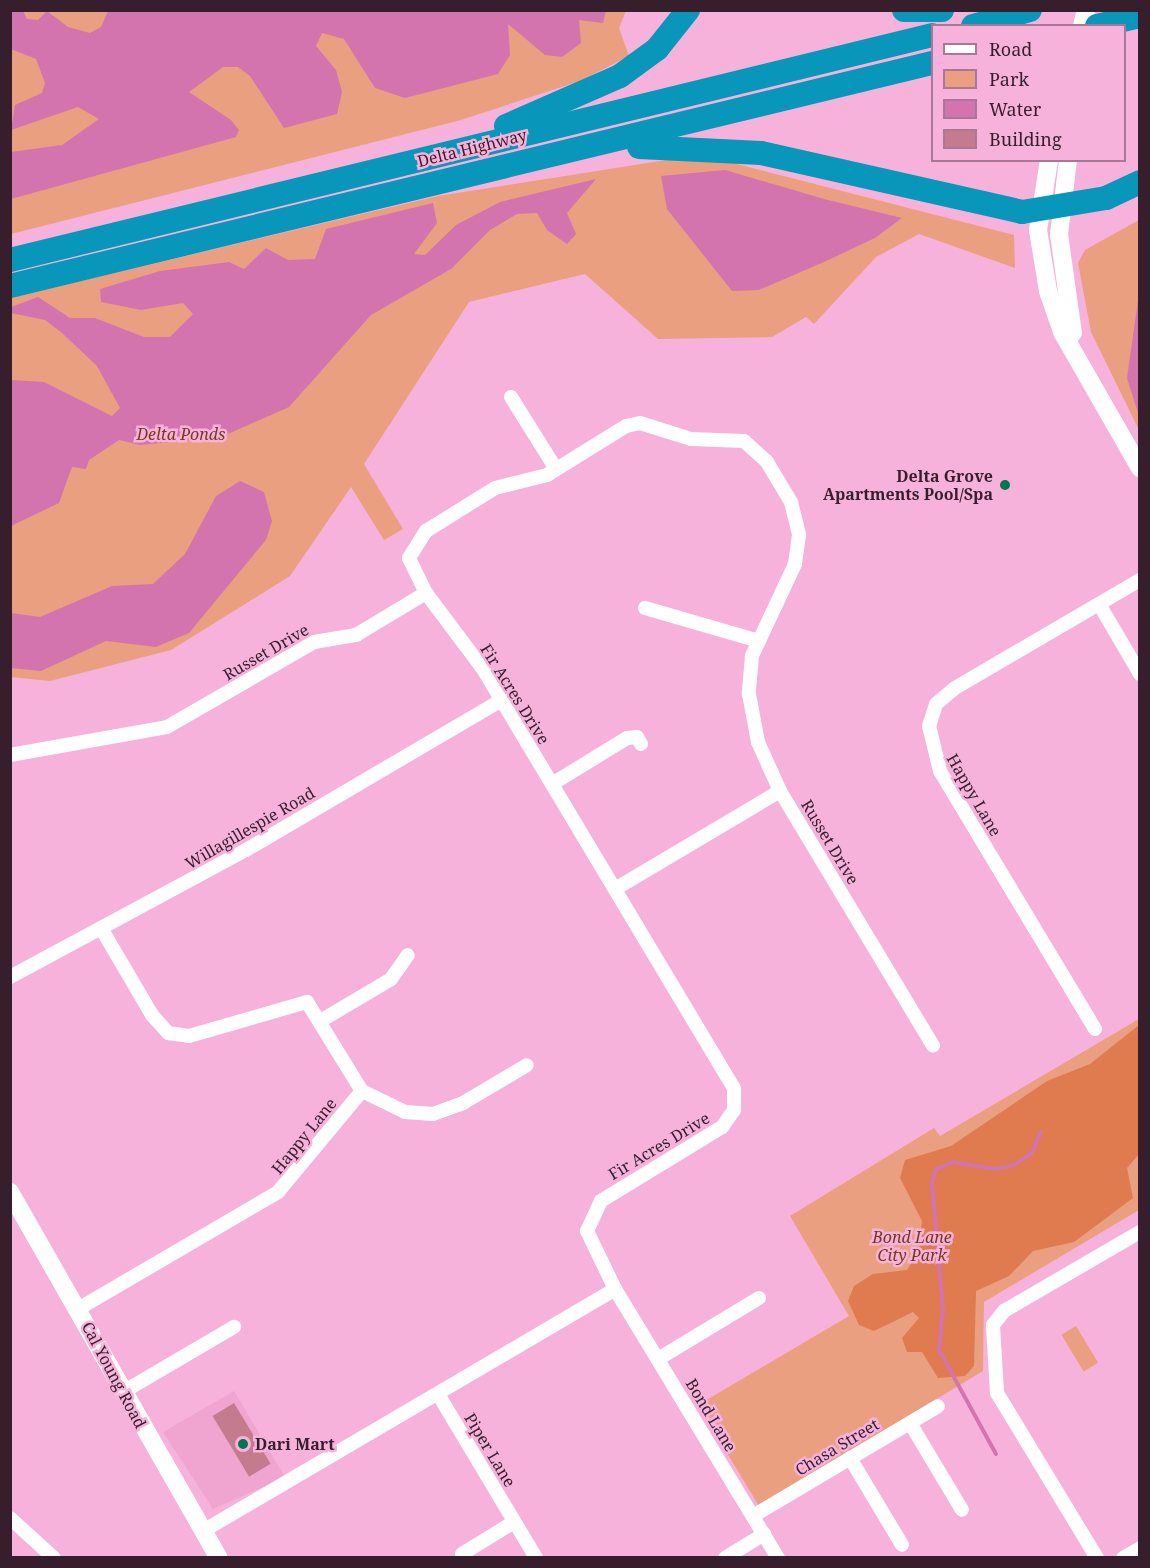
<!DOCTYPE html>
<html>
<head>
<meta charset="utf-8">
<style>
  body { margin:0 }
  #map { position:relative; width:1150px; height:1568px; overflow:hidden; background:#f6b2da; font-family:"Noto Serif",serif }
  div>[style] { position:absolute }
  .built>* { inset:0; background:#f0a5d1 }
  .green>* { inset:0; background:#ea9f80; transform-origin:0 0 }
  .forest>* { inset:0; background:#df7b4f }
  .water>* { inset:0; background:#d374af }
  .stream>* { height:4px; margin:-2px; padding:0 2px; transform-origin:2px; border-radius:2px; background:#d374af }
  .building>* { inset:0; background:#c57b8e; transform-origin:0 0 }
  .street>* { height:14px; margin:-7px; padding:0 7px; transform-origin:7px; border-radius:7px; background:#fff }
  .secondary>* { height:18px; margin:-9px; padding:0 9px; transform-origin:9px; border-radius:9px; background:#fff }
  .highway>* { height:24px; margin:-12px; padding:0 12px; transform-origin:12px; border-radius:12px; background:#0897bb }
  .dots>* { width:16px; height:16px; translate:-50% -50%; box-sizing:border-box; border:3px solid #f6b2da; border-radius:50% }
  span { translate:-50% -50%; white-space:nowrap; text-align:center; line-height:1.15; -webkit-text-stroke:5px #f6b2da; paint-order:stroke }
  .street-label { font-size:16px; color:#371e2d }
  .park-label { font-size:16px; color:#7a381b; font-style:italic }
  .poi-label { font-size:16px; color:#371e2d; font-weight:700 }
  .right { translate:-100% -50%; text-align:right }
  .left { translate:0 -50%; text-align:left }
  .frame { position:absolute; inset:0; border:12px solid #371e2d; pointer-events:none }
  .legend { position:absolute; left:931px; top:24px; width:195px; height:138px; box-sizing:border-box; background:#f6b2da; border:2px solid #aa7795; margin:0; padding:8px 10px; list-style:none; font-size:18px; color:#371e2d }
  .legend li { display:flex; align-items:center; gap:12px; height:30px }
  .legend b { width:30px; border:2px solid #aa7795 }
</style>
</head>
<body>
<div id="map">
  <div class="built">
    <i style="clip-path:polygon(234px 1391px,285px 1477px,213px 1509px,163px 1432px)"></i>
  </div>
  <div class="green">
    <i style="clip-path:polygon(11px 11px,626px 11px,619px 28px,629px 56px,580px 81px,461px 120px,11px 234px)"></i>
    <i style="clip-path:polygon(673px 159px,733px 163px,1014px 235px,1015px 268px,919px 234px,876px 257px,814px 324px,806px 317px,772px 337px,658px 339px,585px 274px,469px 302px,364px 464px,403px 529px,384px 540px,351px 487px,290px 576px,171px 650px,50px 681px,11px 677px,10px 298px,438px 196px)"></i>
    <i style="clip-path:polygon(1139px 220px,1139px 430px,1091px 332px,1078px 263px,1085px 250px)"></i>
    <i style="clip-path:polygon(1139px 1019px,1139px 1210px,984px 1302px,983px 1371px,759px 1506px,698px 1405px,849px 1316px,790px 1216px,934px 1128px,940px 1136px)"></i>
    <i style="left:1076px;top:1326px;width:43px;height:17px;rotate:59deg"></i>
  </div>
  <div class="forest">
    <i style="clip-path:polygon(1139px 1025px,1139px 1154px,1127px 1168px,1133px 1198px,1074px 1242px,1033px 1251px,1009px 1276px,976px 1291px,974px 1366px,965px 1376px,938px 1378px,922px 1352px,907px 1352px,902px 1338px,919px 1318px,913px 1312px,874px 1331px,859px 1325px,848px 1301px,854px 1286px,873px 1274px,907px 1270px,919px 1251px,922px 1221px,900px 1178px,905px 1160px,951px 1146px,1047px 1081px,1090px 1064px)"></i>
  </div>
  <div class="water">
    <i style="clip-path:polygon(108px 11px,606px 10px,606px 11px,603px 23px,579px 20px,581px 43px,562px 57px,545px 55px,508px 24px,510px 55px,498px 74px,405px 98px,375px 88px,344px 39px,322px 33px,316px 46px,336px 70px,342px 92px,337px 114px,284px 128px,250px 76px,238px 67px,223px 67px,189px 92px,231px 120px,239px 130px,236px 137px,11px 199px,11px 152px,62px 145px,99px 119px,78px 107px,11px 130px,15px 105px,42px 93px,45px 83px,36px 59px,11px 49px,11px 11px,23px 11px,27px 19px,38px 20px,47px 11px,68px 27px,90px 33px,101px 27px)"></i>
    <i style="clip-path:polygon(725px 170px,824px 199px,902px 218px,875px 238px,824px 262px,759px 290px,732px 291px,667px 209px,661px 176px)"></i>
    <i style="clip-path:polygon(596px 179px,567px 213px,576px 234px,567px 244px,547px 230px,537px 213px,517px 214px,490px 230px,451px 269px,371px 315px,289px 407px,221px 437px,140px 445px,119px 440px,89px 460px,86px 469px,72px 467px,59px 503px,11px 526px,11px 380px,44px 382px,112px 416px,120px 408px,97px 366px,62px 333px,45px 320px,11px 313px,11px 307px,38px 297px,70px 318px,95px 318px,144px 337px,170px 337px,193px 314px,183px 303px,141px 310px,101px 302px,100px 289px,160px 271px,229px 262px,244px 269px,266px 248px,288px 260px,315px 259px,326px 229px,433px 203px,437px 223px,414px 254px,425px 255px,456px 225px,500px 202px)"></i>
    <i style="clip-path:polygon(1139px 294px,1139px 416px,1127px 378px)"></i>
    <i style="clip-path:polygon(240px 481px,264px 492px,272px 521px,266px 540px,189px 633px,156px 647px,106px 641px,41px 671px,11px 668px,11px 613px,40px 617px,112px 586px,153px 584px,185px 554px,216px 496px)"></i>
  </div>
  <div class="stream">
    <i style="left:996px;top:1454px;width:119px;rotate:-118.7deg"></i>
    <i style="left:939px;top:1350px;width:41px;rotate:-84.4deg"></i>
    <i style="left:943px;top:1309px;width:126px;rotate:-95deg"></i>
    <i style="left:932px;top:1183px;width:15px;rotate:-74deg"></i>
    <i style="left:936px;top:1169px;width:18px;rotate:-22deg"></i>
    <i style="left:953px;top:1162px;width:43px;rotate:9.5deg"></i>
    <i style="left:995px;top:1169px;width:19px;rotate:-12deg"></i>
    <i style="left:1014px;top:1165px;width:22px;rotate:-34deg"></i>
    <i style="left:1032px;top:1153px;width:23px;rotate:-67deg"></i>
  </div>
  <div class="building">
    <i style="left:234px;top:1403px;width:71px;height:25px;rotate:59deg"></i>
  </div>
  <div class="street">
    <i style="left:511px;top:397px;width:85px;rotate:58deg"></i>
    <i style="left:426px;top:593px;width:95px;rotate:53.1deg"></i>
    <i style="left:483px;top:669px;width:488px;rotate:59.1deg"></i>
    <i style="left:734px;top:1088px;width:22px;rotate:90deg"></i>
    <i style="left:734px;top:1110px;width:21px;rotate:125deg"></i>
    <i style="left:722px;top:1127px;width:142px;rotate:148.6deg"></i>
    <i style="left:601px;top:1201px;width:33px;rotate:115deg"></i>
    <i style="left:587px;top:1231px;width:64px;rotate:64.2deg"></i>
    <i style="left:615px;top:1289px;width:315px;rotate:58.8deg"></i>
    <i style="left:1099px;top:604px;width:81px;rotate:59.6deg"></i>
    <i style="left:645px;top:608px;width:116px;rotate:16.1deg"></i>
    <i style="left:10px;top:755px;width:159px;rotate:-10.1deg"></i>
    <i style="left:167px;top:727px;width:170px;rotate:-30deg"></i>
    <i style="left:314px;top:642px;width:43px;rotate:-9.5deg"></i>
    <i style="left:356px;top:635px;width:82px;rotate:-31deg"></i>
    <i style="left:426px;top:593px;width:39px;rotate:-116deg"></i>
    <i style="left:409px;top:558px;width:32px;rotate:-58deg"></i>
    <i style="left:426px;top:531px;width:81px;rotate:-31.9deg"></i>
    <i style="left:495px;top:488px;width:54px;rotate:-14deg"></i>
    <i style="left:547px;top:475px;width:93px;rotate:-31.8deg"></i>
    <i style="left:626px;top:426px;width:14px;rotate:-12deg"></i>
    <i style="left:640px;top:423px;width:53px;rotate:17.4deg"></i>
    <i style="left:691px;top:439px;width:53px;rotate:2.2deg"></i>
    <i style="left:744px;top:441px;width:31px;rotate:42deg"></i>
    <i style="left:767px;top:462px;width:47px;rotate:59deg"></i>
    <i style="left:791px;top:502px;width:34px;rotate:76deg"></i>
    <i style="left:799px;top:535px;width:29px;rotate:98deg"></i>
    <i style="left:795px;top:564px;width:102px;rotate:115.1deg"></i>
    <i style="left:752px;top:656px;width:38px;rotate:95deg"></i>
    <i style="left:749px;top:694px;width:49px;rotate:79.4deg"></i>
    <i style="left:758px;top:742px;width:54px;rotate:65.8deg"></i>
    <i style="left:780px;top:791px;width:297px;rotate:59deg"></i>
    <i style="left:552px;top:784px;width:88px;rotate:-31.5deg"></i>
    <i style="left:627px;top:738px;width:10px;rotate:-6deg"></i>
    <i style="left:637px;top:737px;width:8px;rotate:60deg"></i>
    <i style="left:615px;top:889px;width:192px;rotate:-30.7deg"></i>
    <i style="left:101px;top:928px;width:101px;rotate:59.6deg"></i>
    <i style="left:152px;top:1015px;width:24px;rotate:48deg"></i>
    <i style="left:168px;top:1033px;width:21px;rotate:8deg"></i>
    <i style="left:189px;top:1036px;width:123px;rotate:-16.1deg"></i>
    <i style="left:307px;top:1002px;width:105px;rotate:58.3deg"></i>
    <i style="left:10px;top:977px;width:268px;rotate:-28.3deg"></i>
    <i style="left:246px;top:850px;width:297px;rotate:-30.4deg"></i>
    <i style="left:322px;top:1020px;width:80px;rotate:-30.7deg"></i>
    <i style="left:391px;top:979px;width:29px;rotate:-55deg"></i>
    <i style="left:1095px;top:1029px;width:301px;rotate:-121deg"></i>
    <i style="left:940px;top:771px;width:46px;rotate:-103.7deg"></i>
    <i style="left:929px;top:726px;width:23px;rotate:-72deg"></i>
    <i style="left:936px;top:704px;width:25px;rotate:-40deg"></i>
    <i style="left:955px;top:688px;width:214px;rotate:-30.3deg"></i>
    <i style="left:78px;top:1309px;width:232px;rotate:-30.3deg"></i>
    <i style="left:278px;top:1192px;width:131px;rotate:-50.3deg"></i>
    <i style="left:362px;top:1091px;width:48px;rotate:26deg"></i>
    <i style="left:405px;top:1112px;width:28px;rotate:4deg"></i>
    <i style="left:433px;top:1114px;width:32px;rotate:-20deg"></i>
    <i style="left:463px;top:1103px;width:74px;rotate:-30.7deg"></i>
    <i style="left:658px;top:1359px;width:118px;rotate:-31.1deg"></i>
    <i style="left:123px;top:1392px;width:129px;rotate:-30.4deg"></i>
    <i style="left:438px;top:1394px;width:191px;rotate:59.1deg"></i>
    <i style="left:910px;top:1423px;width:101px;rotate:59.1deg"></i>
    <i style="left:850px;top:1458px;width:101px;rotate:59.1deg"></i>
    <i style="left:753px;top:1516px;width:215px;rotate:-30.7deg"></i>
    <i style="left:10px;top:1518px;width:59px;rotate:42.3deg"></i>
    <i style="left:203px;top:1531px;width:478px;rotate:-30.4deg"></i>
    <i style="left:462px;top:1554px;width:61px;rotate:-31.6deg"></i>
    <i style="left:725px;top:1558px;width:46px;rotate:-31.6deg"></i>
    <i style="left:1097px;top:1558px;width:193px;rotate:-121.2deg"></i>
    <i style="left:997px;top:1393px;width:68px;rotate:-93.4deg"></i>
    <i style="left:993px;top:1325px;width:18px;rotate:-52deg"></i>
    <i style="left:1004px;top:1311px;width:157px;rotate:-30.2deg"></i>
    <i style="left:1123px;top:1558px;width:20px;rotate:-30deg"></i>
  </div>
  <div class="secondary">
    <i style="left:1082px;top:26px;width:16px;rotate:-76deg"></i>
    <i style="left:1049px;top:160px;width:71px;rotate:98.9deg"></i>
    <i style="left:1038px;top:230px;width:62px;rotate:80.7deg"></i>
    <i style="left:1048px;top:291px;width:43px;rotate:71.1deg"></i>
    <i style="left:1062px;top:332px;width:157px;rotate:60.2deg"></i>
    <i style="left:1068px;top:160px;width:75px;rotate:96.9deg"></i>
    <i style="left:1059px;top:234px;width:100px;rotate:82deg"></i>
    <i style="left:10px;top:1192px;width:421px;rotate:60.3deg"></i>
  </div>
  <div class="highway">
    <i style="left:904px;top:10px;width:38px"></i>
    <i style="left:973px;top:26px;width:59px;rotate:-15.7deg"></i>
    <i style="left:1097px;top:26px;width:44px;rotate:-13.1deg"></i>
    <i style="left:506px;top:126px;width:124px;rotate:-23.7deg"></i>
    <i style="left:620px;top:76px;width:46px;rotate:-36.1deg"></i>
    <i style="left:657px;top:49px;width:50px;rotate:-51.5deg"></i>
    <i style="left:639px;top:147px;width:122px;rotate:2.8deg"></i>
    <i style="left:761px;top:153px;width:268px;rotate:12.7deg"></i>
    <i style="left:1022px;top:212px;width:85px;rotate:-9.5deg"></i>
    <i style="left:1106px;top:198px;width:38px;rotate:-25deg"></i>
    <i style="left:10px;top:260px;width:949px;rotate:-13.71deg"></i>
    <i style="left:10px;top:286px;width:949px;rotate:-13.6deg"></i>
  </div>
  <div class="dots">
    <i style="left:1005px;top:485px;background:#007651"></i>
    <i style="left:243px;top:1444px;background:#007651"></i>
  </div>
  <div class="street-label">
    <span style="left:472px;top:148px;rotate:-14deg">Delta Highway</span>
    <span style="left:266px;top:652px;rotate:-30deg">Russet Drive</span>
    <span style="left:515px;top:694px;rotate:58deg">Fir Acres Drive</span>
    <span style="left:974px;top:795px;rotate:60deg">Happy Lane</span>
    <span style="left:250px;top:828px;rotate:-30deg">Willagillespie Road</span>
    <span style="left:830px;top:842px;rotate:59deg">Russet Drive</span>
    <span style="left:304px;top:1136px;rotate:-51deg">Happy Lane</span>
    <span style="left:659px;top:1146px;rotate:-31deg">Fir Acres Drive</span>
    <span style="left:114px;top:1375px;rotate:62deg">Cal Young Road</span>
    <span style="left:711px;top:1415px;rotate:59deg">Bond Lane</span>
    <span style="left:837px;top:1447px;rotate:-31deg">Chasa Street</span>
    <span style="left:490px;top:1450px;rotate:59deg">Piper Lane</span>
  </div>
  <div class="park-label">
    <span style="left:181px;top:434px">Delta Ponds</span>
    <span style="left:912px;top:1246px">Bond Lane<br>City Park</span>
  </div>
  <div class="poi-label">
    <span class="right" style="left:993px;top:485px">Delta Grove<br>Apartments Pool/Spa</span>
    <span class="left" style="left:255px;top:1444px">Dari Mart</span>
  </div>
  <div class="frame"></div>
  <ul class="legend">
  <li><b style="height:8px;background:#fff"></b>Road</li>
  <li><b style="height:16px;background:#ea9f80"></b>Park</li>
  <li><b style="height:16px;background:#d374af"></b>Water</li>
  <li><b style="height:16px;background:#c57b8e"></b>Building</li>
  </ul>
</div>
</body>
</html>
